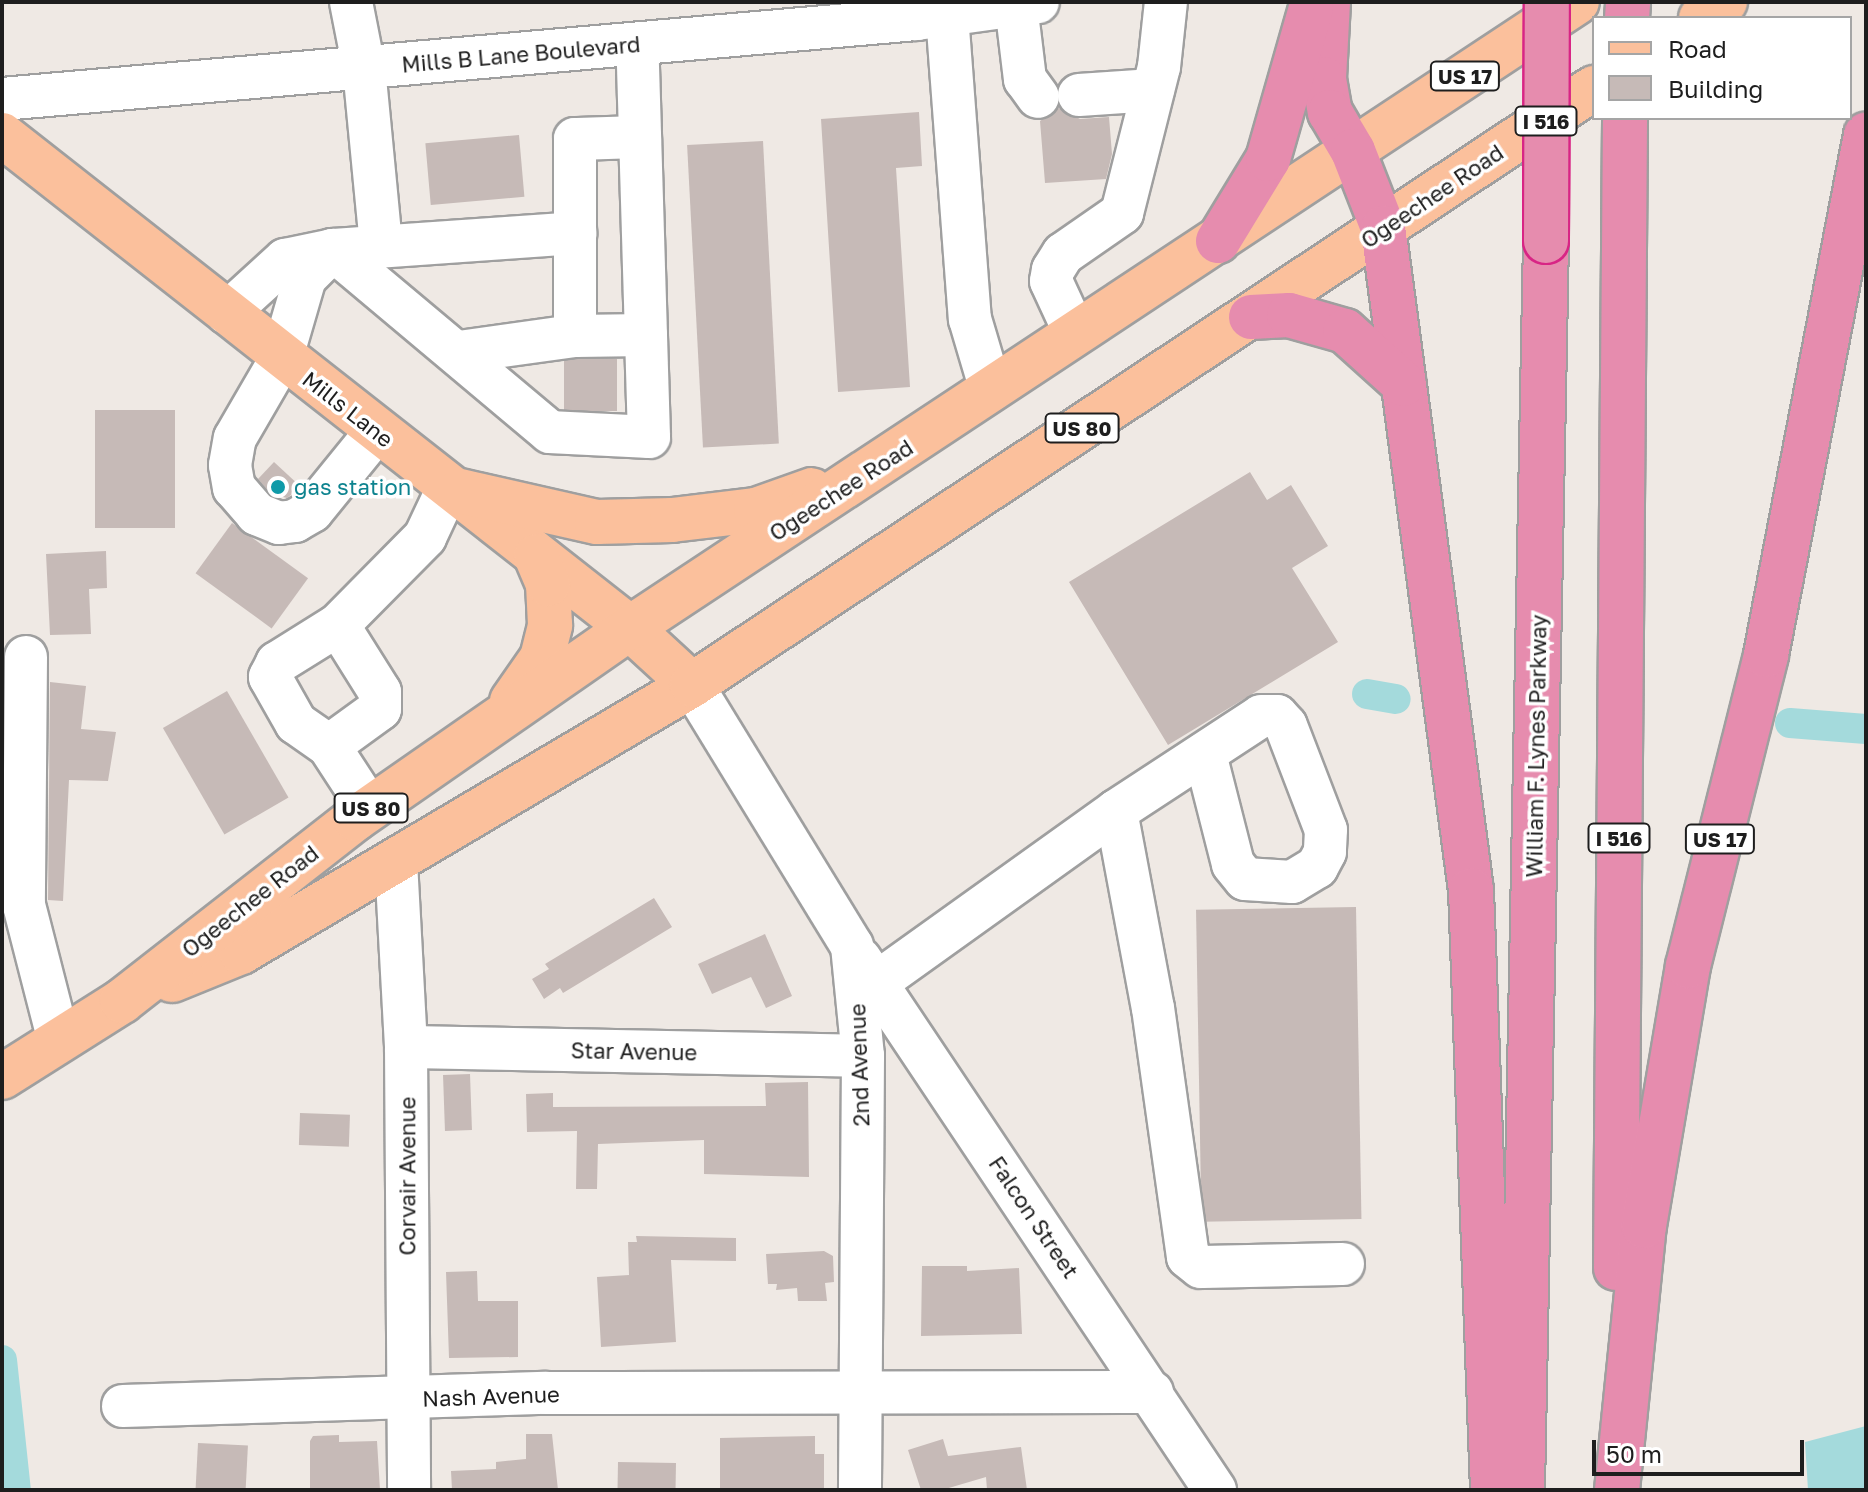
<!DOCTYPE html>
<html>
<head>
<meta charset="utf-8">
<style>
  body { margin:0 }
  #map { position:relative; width:1868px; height:1492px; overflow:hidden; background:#efe9e4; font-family:"Golos Text",sans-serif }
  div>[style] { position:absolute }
  .water>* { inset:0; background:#a4dadc }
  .canal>* { height:30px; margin:-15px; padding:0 15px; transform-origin:15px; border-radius:15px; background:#a4dadc }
  .building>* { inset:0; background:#c6bab7; transform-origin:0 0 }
  .roads { filter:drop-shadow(2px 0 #9f9f9f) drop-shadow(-2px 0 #9f9f9f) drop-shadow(0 2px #9f9f9f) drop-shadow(0 -2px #9f9f9f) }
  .minor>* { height:42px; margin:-21px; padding:0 21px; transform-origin:21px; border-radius:21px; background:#fff }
  .major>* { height:44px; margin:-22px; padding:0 22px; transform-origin:22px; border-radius:22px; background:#fbc09c }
  .highway>* { height:44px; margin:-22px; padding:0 22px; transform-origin:22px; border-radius:22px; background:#e68cae }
  .bridges { filter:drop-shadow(2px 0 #d82585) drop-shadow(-2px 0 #d82585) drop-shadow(0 2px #d82585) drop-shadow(0 -2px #d82585) }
  .highway-bridge>* { height:44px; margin:-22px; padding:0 22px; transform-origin:22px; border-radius:22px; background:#e68cae }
  .dots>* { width:22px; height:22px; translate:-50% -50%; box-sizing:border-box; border:4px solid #fff; border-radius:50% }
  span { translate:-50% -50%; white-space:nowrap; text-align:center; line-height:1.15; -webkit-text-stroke:7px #fff; paint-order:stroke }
  .shield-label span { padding:2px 6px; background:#fff; border:2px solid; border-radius:6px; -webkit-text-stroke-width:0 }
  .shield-label { font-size:20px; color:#1e1e1e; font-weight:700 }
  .street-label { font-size:22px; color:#1e1e1e }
  .culture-label { font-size:22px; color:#0d838f }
  .left { translate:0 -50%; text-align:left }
  .frame { position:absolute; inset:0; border:4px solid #1e1e1e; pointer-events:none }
  .legend { position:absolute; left:1592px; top:16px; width:260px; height:104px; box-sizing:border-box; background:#fff; border:2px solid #a5a5a5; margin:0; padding:10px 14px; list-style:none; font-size:24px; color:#1e1e1e }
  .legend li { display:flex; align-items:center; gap:16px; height:40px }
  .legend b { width:40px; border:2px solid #a5a5a5 }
  .scale { position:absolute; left:1592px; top:1440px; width:212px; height:36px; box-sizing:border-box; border:4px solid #1e1e1e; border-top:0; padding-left:10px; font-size:24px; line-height:28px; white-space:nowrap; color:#1e1e1e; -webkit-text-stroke:6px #fff; paint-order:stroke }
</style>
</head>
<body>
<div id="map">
  <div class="water">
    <i style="clip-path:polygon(1866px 1426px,1866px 1490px,1808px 1490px,1805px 1442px)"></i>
  </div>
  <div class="canal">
    <i style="left:1367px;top:694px;width:29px;rotate:10deg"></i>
    <i style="left:1790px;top:723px;width:76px;rotate:4.5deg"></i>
    <i style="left:2px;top:1360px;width:131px;rotate:83.9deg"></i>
  </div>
  <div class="building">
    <i style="clip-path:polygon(1059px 108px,1080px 119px,1109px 117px,1112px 154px,1106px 179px,1045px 183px,1040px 121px)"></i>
    <i style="clip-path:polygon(919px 112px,922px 166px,896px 168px,910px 387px,838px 392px,821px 119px)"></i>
    <i style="left:519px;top:135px;width:62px;height:94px;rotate:85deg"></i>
    <i style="left:763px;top:141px;width:303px;height:76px;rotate:87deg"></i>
    <i style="left:617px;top:359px;width:52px;height:53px;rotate:90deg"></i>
    <i style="left:95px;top:410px;width:80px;height:118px"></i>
    <i style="clip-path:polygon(274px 462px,301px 487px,287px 498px,271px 494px,258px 479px)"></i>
    <i style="clip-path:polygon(1250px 472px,1267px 500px,1291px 485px,1328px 546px,1292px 568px,1338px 642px,1168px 745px,1069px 582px)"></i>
    <i style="left:232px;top:523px;width:94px;height:62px;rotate:36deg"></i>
    <i style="clip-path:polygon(106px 551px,107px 588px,89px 589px,91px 634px,50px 635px,46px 554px)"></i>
    <i style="clip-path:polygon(50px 682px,86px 686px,81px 729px,116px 732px,108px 781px,69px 780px,63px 901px,48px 900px)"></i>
    <i style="left:227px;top:691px;width:123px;height:74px;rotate:60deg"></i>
    <i style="clip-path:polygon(654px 898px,672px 927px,563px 993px,560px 988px,544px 999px,532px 979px,549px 969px,545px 964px)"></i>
    <i style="left:1356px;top:907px;width:312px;height:160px;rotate:89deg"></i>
    <i style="clip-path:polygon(765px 934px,792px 996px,766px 1008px,751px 977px,712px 994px,698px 964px)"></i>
    <i style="left:470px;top:1074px;width:56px;height:27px;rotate:88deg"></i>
    <i style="clip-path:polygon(808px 1082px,809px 1177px,704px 1174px,704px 1140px,598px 1144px,597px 1189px,576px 1189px,577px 1131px,527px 1132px,526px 1094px,553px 1093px,553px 1107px,766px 1106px,765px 1083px)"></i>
    <i style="left:300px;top:1113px;width:50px;height:32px;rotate:2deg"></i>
    <i style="clip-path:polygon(636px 1236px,736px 1238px,736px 1261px,671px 1260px,676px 1342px,601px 1347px,597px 1277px,629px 1275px,628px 1242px,637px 1242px)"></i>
    <i style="clip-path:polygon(824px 1251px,833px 1256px,834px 1282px,825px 1283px,827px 1301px,798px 1301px,797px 1288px,776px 1290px,777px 1284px,768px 1284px,766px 1254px)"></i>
    <i style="clip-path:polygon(922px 1266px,967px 1266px,967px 1271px,1019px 1268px,1022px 1334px,921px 1336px)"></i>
    <i style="clip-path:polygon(477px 1271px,478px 1301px,518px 1301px,518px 1357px,449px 1358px,446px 1272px)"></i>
    <i style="clip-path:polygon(526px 1434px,552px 1434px,558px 1490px,452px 1490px,451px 1471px,496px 1469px,496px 1462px,526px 1459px)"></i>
    <i style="clip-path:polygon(339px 1435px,339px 1442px,377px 1441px,380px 1490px,310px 1490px,310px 1441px,313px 1436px)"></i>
    <i style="clip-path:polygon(815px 1436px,815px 1454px,824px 1454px,824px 1490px,720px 1490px,720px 1438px)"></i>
    <i style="clip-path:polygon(943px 1439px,948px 1456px,1021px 1447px,1027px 1490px,987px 1490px,986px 1477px,942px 1490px,921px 1490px,908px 1450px)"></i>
    <i style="left:198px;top:1443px;width:50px;height:46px;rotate:3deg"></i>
    <i style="left:618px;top:1462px;width:58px;height:28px;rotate:1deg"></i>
  </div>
  <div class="roads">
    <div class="minor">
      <i style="left:351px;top:2px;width:67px;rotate:78.9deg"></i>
      <i style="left:364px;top:68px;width:179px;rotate:84.5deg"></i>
      <i style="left:1016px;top:5px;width:75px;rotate:83.1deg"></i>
      <i style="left:1025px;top:79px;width:22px;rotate:54deg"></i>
      <i style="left:947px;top:15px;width:305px;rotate:85.7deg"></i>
      <i style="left:970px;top:319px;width:74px;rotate:73.5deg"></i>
      <i style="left:1079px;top:95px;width:74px;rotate:-3.9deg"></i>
      <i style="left:2px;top:99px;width:917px;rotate:-5deg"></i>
      <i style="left:916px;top:19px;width:123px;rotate:-7.9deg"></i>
      <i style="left:640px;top:137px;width:65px;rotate:178.2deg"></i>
      <i style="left:575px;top:139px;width:197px;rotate:90deg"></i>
      <i style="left:575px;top:336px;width:71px;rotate:-0.8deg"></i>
      <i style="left:227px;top:313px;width:79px;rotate:-42.4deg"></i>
      <i style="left:285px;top:260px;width:49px;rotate:-11.8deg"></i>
      <i style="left:333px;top:250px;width:243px;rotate:-4deg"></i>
      <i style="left:1075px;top:333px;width:57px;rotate:-114.8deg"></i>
      <i style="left:1051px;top:281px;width:11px;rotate:-80deg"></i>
      <i style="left:1053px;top:270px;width:19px;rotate:-58deg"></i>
      <i style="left:1063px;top:254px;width:72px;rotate:-34.8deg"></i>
      <i style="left:1122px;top:213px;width:151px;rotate:-75.8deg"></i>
      <i style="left:1159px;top:67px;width:65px;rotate:-83.9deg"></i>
      <i style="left:459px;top:352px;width:117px;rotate:-7.9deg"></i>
      <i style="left:377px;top:431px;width:103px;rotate:129.1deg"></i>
      <i style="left:312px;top:511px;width:20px;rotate:150deg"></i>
      <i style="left:295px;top:521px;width:16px;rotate:173deg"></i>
      <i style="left:279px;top:523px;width:24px;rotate:-158deg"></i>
      <i style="left:257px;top:514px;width:35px;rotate:-131deg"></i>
      <i style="left:234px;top:488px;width:23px;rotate:-100deg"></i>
      <i style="left:230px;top:465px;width:27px;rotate:-80deg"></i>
      <i style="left:235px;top:438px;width:94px;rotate:-59.9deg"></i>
      <i style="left:282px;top:357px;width:82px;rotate:-73.8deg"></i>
      <i style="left:305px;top:278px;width:40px;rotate:-45deg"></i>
      <i style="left:333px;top:250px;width:283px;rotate:40deg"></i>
      <i style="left:550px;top:432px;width:99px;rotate:2.9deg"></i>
      <i style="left:649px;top:437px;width:393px;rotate:-91.7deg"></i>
      <i style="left:26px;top:657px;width:248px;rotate:90.5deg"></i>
      <i style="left:24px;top:905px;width:140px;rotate:75.6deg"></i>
      <i style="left:692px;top:685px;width:306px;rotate:58.5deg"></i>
      <i style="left:852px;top:946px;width:111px;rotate:84.3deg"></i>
      <i style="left:863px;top:1056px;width:434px;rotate:90.4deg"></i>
      <i style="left:329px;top:746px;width:40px;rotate:-145.1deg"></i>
      <i style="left:296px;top:723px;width:53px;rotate:-119.5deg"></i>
      <i style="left:270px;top:677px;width:16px;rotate:-63deg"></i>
      <i style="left:277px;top:663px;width:72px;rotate:-31.9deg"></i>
      <i style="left:370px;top:809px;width:75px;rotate:-123.1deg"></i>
      <i style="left:329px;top:746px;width:63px;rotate:-36deg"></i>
      <i style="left:380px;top:709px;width:17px;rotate:-90deg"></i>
      <i style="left:380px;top:692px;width:79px;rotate:-122.1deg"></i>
      <i style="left:338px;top:625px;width:124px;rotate:-45.3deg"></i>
      <i style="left:425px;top:537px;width:54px;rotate:-64.9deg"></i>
      <i style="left:1116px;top:811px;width:173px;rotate:-33.2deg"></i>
      <i style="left:1261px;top:716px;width:16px"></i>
      <i style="left:1277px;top:716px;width:13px;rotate:48deg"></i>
      <i style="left:1286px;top:726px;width:111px;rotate:69deg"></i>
      <i style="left:1326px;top:830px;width:22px;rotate:93deg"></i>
      <i style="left:1325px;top:852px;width:17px;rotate:118deg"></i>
      <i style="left:1317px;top:867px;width:29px;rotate:149deg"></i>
      <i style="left:1292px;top:882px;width:47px;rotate:-176.3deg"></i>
      <i style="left:1245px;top:879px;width:19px;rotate:-129deg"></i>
      <i style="left:1233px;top:864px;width:114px;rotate:-104.3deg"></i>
      <i style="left:396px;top:862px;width:185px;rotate:86.9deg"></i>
      <i style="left:406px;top:1047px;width:443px;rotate:89.6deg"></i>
      <i style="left:860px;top:959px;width:639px;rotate:56.24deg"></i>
      <i style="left:876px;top:983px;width:295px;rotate:-35.6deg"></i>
      <i style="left:1116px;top:811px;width:200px;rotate:79.4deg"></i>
      <i style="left:1153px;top:1008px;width:251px;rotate:82deg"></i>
      <i style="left:1188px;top:1257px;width:16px;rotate:38deg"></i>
      <i style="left:1201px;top:1267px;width:142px;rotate:-1.2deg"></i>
      <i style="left:406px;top:1047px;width:457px;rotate:1.1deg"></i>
      <i style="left:123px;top:1406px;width:423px;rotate:-1.8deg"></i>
      <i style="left:546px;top:1393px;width:606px;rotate:-0.09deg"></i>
    </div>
    <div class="major">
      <i style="left:1701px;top:18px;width:29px;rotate:-34deg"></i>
      <i style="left:2px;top:135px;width:798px;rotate:38.13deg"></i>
      <i style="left:630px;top:628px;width:84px;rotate:42.6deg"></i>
      <i style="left:460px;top:491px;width:140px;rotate:12.8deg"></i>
      <i style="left:597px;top:522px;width:75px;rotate:-1.5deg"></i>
      <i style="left:672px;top:520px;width:85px;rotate:-6.8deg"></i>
      <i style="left:756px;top:510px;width:59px;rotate:-19.7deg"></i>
      <i style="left:512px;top:701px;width:52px;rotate:-55.1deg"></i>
      <i style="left:542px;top:658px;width:34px;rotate:-76deg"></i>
      <i style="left:550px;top:625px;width:41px;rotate:-92.8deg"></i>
      <i style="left:548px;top:584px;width:30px;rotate:-113deg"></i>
      <i style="left:172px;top:980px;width:74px;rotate:-22.1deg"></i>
      <i style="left:241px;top:952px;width:524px;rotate:-30.63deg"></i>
      <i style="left:692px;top:685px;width:1082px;rotate:-33.5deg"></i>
      <i style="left:2px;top:1077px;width:142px;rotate:-32.3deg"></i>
      <i style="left:122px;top:1001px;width:296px;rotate:-38deg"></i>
      <i style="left:355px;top:819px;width:335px;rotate:-34.8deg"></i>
      <i style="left:630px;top:628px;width:1135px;rotate:-33.47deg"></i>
    </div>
    <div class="highway">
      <i style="left:1328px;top:2px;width:77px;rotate:93deg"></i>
      <i style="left:1324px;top:79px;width:34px;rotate:80deg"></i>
      <i style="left:1330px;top:112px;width:45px;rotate:59.5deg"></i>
      <i style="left:1353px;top:151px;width:83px;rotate:68.7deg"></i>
      <i style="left:1383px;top:228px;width:668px;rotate:82.43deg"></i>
      <i style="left:1471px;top:890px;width:600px;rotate:87.9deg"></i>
      <i style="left:1627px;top:18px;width:16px;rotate:-86deg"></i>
      <i style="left:1218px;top:241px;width:96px;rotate:-58.6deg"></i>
      <i style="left:1268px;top:159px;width:157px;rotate:-74.1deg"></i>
      <i style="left:1251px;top:317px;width:38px;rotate:-3deg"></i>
      <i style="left:1289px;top:315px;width:58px;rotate:15.9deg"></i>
      <i style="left:1345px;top:331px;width:79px;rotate:41.9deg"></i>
      <i style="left:1616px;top:1268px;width:1150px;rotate:-89.55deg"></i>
      <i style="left:1522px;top:1490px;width:1249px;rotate:-88.9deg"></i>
      <i style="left:1617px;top:1490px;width:265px;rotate:-84.2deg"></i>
      <i style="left:1644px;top:1226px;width:264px;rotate:-80.4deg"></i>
      <i style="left:1688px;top:966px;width:321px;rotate:-75.9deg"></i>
      <i style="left:1766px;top:655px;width:530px;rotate:-79.11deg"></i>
    </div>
  </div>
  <div class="bridges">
    <div class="highway-bridge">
      <i style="left:1546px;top:241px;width:239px;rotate:-89.8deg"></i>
    </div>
  </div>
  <div class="dots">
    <i style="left:278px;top:487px;background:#0f9aa8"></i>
  </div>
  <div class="shield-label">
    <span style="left:1465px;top:76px">US 17</span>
    <span style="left:1546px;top:121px">I 516</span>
    <span style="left:1082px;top:428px">US 80</span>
    <span style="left:371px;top:808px">US 80</span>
    <span style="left:1619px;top:838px">I 516</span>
    <span style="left:1720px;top:839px">US 17</span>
  </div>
  <div class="street-label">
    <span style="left:521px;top:54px;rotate:-5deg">Mills B Lane Boulevard</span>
    <span style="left:1432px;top:196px;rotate:-34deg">Ogeechee Road</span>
    <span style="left:348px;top:409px;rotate:38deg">Mills Lane</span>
    <span style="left:841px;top:490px;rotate:-33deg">Ogeechee Road</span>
    <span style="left:1536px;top:746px;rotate:-89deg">William F. Lynes Parkway</span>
    <span style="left:250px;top:901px;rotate:-38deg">Ogeechee Road</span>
    <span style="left:634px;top:1051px;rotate:1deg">Star Avenue</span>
    <span style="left:859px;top:1065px;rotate:-92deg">2nd Avenue</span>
    <span style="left:407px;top:1176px;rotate:-90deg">Corvair Avenue</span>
    <span style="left:1034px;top:1217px;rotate:56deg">Falcon Street</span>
    <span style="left:491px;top:1396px;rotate:-2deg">Nash Avenue</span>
  </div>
  <div class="culture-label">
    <span class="left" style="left:294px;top:487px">gas station</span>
  </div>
  <div class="frame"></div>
  <ul class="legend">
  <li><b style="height:10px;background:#fbc09c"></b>Road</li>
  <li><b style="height:22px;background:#c6bab7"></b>Building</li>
  </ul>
  <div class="scale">50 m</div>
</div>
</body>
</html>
